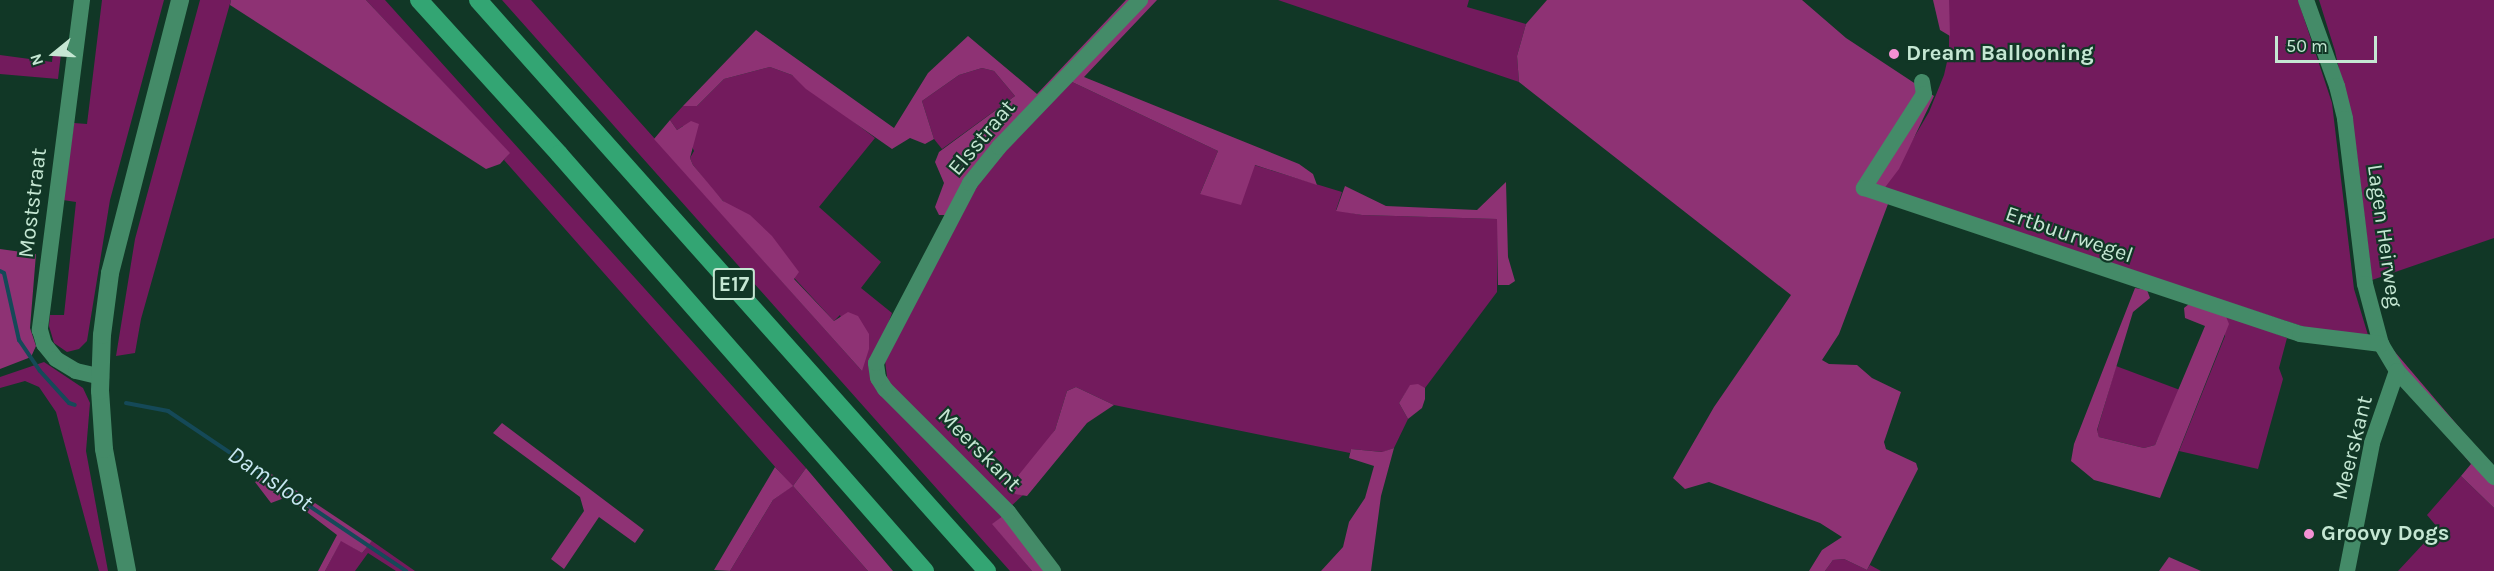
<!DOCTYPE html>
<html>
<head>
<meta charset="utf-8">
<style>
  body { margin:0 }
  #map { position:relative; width:2494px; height:571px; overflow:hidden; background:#113726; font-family:Karla,sans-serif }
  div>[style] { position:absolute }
  .green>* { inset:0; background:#731b5d }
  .forest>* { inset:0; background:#8e3274 }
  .stream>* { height:4px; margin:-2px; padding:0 2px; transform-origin:2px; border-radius:2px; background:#154958 }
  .street>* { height:16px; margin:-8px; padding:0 8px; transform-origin:8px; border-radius:8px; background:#448b68 }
  .secondary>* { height:18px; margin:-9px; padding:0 9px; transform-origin:9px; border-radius:9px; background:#448b68 }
  .highway>* { height:18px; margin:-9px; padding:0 9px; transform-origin:9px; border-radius:9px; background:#33a573 }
  .dots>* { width:16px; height:16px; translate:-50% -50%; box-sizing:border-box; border:3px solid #113726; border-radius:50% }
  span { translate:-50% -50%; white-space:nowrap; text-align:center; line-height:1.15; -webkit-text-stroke:4.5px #113726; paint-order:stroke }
  .shield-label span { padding:2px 4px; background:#113726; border:2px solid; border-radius:4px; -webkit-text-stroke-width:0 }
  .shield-label { font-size:21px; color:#c5e7d3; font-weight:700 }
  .poi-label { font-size:22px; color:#c5e7d3; font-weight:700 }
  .left { translate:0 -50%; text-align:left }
  .street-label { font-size:22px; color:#c5e7d3 }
  .water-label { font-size:24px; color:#c8e7f1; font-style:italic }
  .north { position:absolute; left:24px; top:24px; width:60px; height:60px; -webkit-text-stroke:4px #113726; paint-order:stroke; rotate:252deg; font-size:16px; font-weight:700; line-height:24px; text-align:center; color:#c5e7d3 }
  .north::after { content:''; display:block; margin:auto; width:21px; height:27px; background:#c5e7d3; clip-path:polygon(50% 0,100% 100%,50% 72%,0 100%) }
  .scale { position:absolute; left:2275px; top:36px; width:102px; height:27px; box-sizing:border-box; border:3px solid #c5e7d3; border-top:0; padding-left:8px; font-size:18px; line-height:21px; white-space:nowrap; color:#c5e7d3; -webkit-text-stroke:4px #113726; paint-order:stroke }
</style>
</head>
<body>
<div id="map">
  <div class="green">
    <i style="clip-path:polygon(102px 0,164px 0,110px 200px,87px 341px,79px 349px,67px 352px,54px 343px,49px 326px,50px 315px,64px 315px,76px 202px,63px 200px,74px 123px,87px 124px)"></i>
    <i style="clip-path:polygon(200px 0,231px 0,141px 319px,135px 353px,116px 356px,135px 239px)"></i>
    <i style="clip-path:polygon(366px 0,385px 0,806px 468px,793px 486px,868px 571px,730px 571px,773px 500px,792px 486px,504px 160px,509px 153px)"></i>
    <i style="clip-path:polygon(502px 0,531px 0,862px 371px,840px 315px,834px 321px,712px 189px,693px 165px,690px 158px,694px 151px,683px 126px,677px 130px,670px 120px,683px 106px,697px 106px,724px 79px,770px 67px,792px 75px,875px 138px,819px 207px,881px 262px,861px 288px,892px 313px,872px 367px,1004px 515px,993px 524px,1032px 571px,1010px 571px)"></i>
    <i style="clip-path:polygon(1278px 0,1469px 0,1467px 7px,1526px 24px,1517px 56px,1519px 82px)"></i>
    <i style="clip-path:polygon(1949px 0,2298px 0,2332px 103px,2354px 289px,2368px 335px,2323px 333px,1883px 190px,1929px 112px,1944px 75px,1949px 53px)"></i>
    <i style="clip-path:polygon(2319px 0,2494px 0,2494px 238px,2372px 280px,2356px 147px,2335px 51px)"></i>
    <i style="clip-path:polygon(53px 52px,61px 54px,58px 79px,0 74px,0 55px,52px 62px)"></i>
    <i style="clip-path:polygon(982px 68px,994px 71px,1015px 96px,942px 149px,934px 139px,922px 101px,959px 75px)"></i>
    <i style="clip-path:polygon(1070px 81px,1218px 151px,1200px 194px,1254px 165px,1342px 192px,1336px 210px,1362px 215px,1498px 219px,1497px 292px,1425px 388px,1410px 386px,1399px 403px,1408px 419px,1394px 448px,1383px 452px,1351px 449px,1350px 453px,1114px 405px,1076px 387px,1067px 391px,1055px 430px,1015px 493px,1023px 495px,1009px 508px,888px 384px,885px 361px,965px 205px,989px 169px)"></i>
    <i style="clip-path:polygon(2225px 314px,2287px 338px,2279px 368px,2283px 379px,2258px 469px,2179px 451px,2225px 336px)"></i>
    <i style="clip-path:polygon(44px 362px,83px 388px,90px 403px,86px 451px,108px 571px,99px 571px,56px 412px,39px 387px,25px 381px,0 388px,0 377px)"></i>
    <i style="clip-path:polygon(2116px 366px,2180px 390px,2155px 445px,2144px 448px,2099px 437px,2097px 431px)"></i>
    <i style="clip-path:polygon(2461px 476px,2494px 508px,2494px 571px,2398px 571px,2438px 528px,2427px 515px)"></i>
    <i style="clip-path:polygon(341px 540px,362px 553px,372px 541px,415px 571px,396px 571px,368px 553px,355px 571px,325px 571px)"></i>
    <i style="clip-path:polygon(1844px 559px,1867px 570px,1870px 565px,1881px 571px,1825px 571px,1833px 560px)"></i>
  </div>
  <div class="forest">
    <i style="clip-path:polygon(231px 0,366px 0,510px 153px,500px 164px,486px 169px,230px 5px)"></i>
    <i style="clip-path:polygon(1126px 0,1134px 0,945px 215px,939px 215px,935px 207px,944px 183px,935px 162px,939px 152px,1015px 96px,994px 71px,982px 68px,959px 75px,922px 101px,934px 139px,925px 144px,910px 138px,892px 149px,806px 89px,792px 75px,770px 67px,724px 79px,697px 106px,683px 106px,756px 30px,894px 128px,928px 73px,968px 36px,1037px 94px)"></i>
    <i style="clip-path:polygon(1148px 0,1157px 0,1084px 77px,1299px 164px,1313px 174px,1317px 185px,1255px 165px,1241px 205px,1200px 194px,1218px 151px,1070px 81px)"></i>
    <i style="clip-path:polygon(1547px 0,1802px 0,1846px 38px,1934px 96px,1899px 169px,1883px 190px,1888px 204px,1839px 334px,1822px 360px,1829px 364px,1857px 365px,1872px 378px,1901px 392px,1884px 442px,1886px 449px,1916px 463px,1918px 469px,1867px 570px,1844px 559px,1833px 560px,1825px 571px,1809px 571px,1822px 550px,1842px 537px,1820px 523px,1709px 482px,1685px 489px,1673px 478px,1714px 407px,1791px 295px,1519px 82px,1517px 56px,1526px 24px)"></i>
    <i style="clip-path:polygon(1933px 0,1949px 0,1950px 36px,1940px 30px)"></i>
    <i style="clip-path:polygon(670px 120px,677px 130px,691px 121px,699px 124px,690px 158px,693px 165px,723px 201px,750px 215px,772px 236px,799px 272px,794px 279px,834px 321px,848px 312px,858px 316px,869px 334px,869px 349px,862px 371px,654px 139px)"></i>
    <i style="clip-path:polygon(1506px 182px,1508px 257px,1515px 281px,1509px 285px,1498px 285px,1497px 219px,1362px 215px,1336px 211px,1345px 186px,1386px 206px,1477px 210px)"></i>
    <i style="clip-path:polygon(0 249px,36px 254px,30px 328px,36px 346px,31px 357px,0 369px)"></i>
    <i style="clip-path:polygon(2135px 288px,2147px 290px,2150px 298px,2133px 312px,2097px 430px,2099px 437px,2144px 448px,2155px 445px,2205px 326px,2185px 318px,2184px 308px,2189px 304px,2225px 314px,2229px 324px,2160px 498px,2094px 480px,2071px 461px,2074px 444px)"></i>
    <i style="clip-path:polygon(2389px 345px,2494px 468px,2494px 508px,2461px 476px,2471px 464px,2405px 385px)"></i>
    <i style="clip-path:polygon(1418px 384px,1425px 388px,1425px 399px,1422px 408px,1408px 419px,1399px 403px,1410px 385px)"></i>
    <i style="clip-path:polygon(1076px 387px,1114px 405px,1087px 423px,1027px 496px,1015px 494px,1013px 482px,1055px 430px,1067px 391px)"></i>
    <i style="clip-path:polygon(502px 423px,644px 530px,635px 543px,599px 517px,564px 569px,551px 559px,584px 511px,580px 497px,493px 433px)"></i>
    <i style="clip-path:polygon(1394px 448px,1381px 496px,1371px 571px,1321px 571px,1343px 547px,1349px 522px,1365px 498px,1374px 466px,1349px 458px,1351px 449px,1382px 452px)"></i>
    <i style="clip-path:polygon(775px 467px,793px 486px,806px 468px,893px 571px,868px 571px,793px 486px,773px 500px,730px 571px,714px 570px)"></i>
    <i style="clip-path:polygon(270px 473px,372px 541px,362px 553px,341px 541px,325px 571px,318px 571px,337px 535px,287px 497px,271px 503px,255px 482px)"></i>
    <i style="clip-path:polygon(1004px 515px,1047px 571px,1032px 571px,992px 524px)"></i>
    <i style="clip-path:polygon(2169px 557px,2201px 571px,2159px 571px)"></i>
  </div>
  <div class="stream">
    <i style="left:0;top:271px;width:4px;rotate:27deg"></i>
    <i style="left:4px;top:273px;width:69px;rotate:77.4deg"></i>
    <i style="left:19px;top:340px;width:37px;rotate:56deg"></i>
    <i style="left:40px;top:371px;width:43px;rotate:47.8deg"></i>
    <i style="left:69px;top:403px;width:6px;rotate:18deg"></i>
    <i style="left:126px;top:403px;width:43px;rotate:10.8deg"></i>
    <i style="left:168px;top:411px;width:287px;rotate:33.9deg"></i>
  </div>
  <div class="street">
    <i style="left:82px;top:0;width:333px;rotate:97.3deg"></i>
    <i style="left:40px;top:330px;width:15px;rotate:74deg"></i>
    <i style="left:44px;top:344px;width:19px;rotate:51deg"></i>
    <i style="left:56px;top:359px;width:23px;rotate:31deg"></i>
    <i style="left:76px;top:371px;width:26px;rotate:13deg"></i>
    <i style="left:2306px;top:0;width:91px;rotate:70.2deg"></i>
    <i style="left:2337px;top:86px;width:34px;rotate:76deg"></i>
    <i style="left:2345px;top:119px;width:166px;rotate:83.1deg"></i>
    <i style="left:2365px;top:284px;width:62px;rotate:75.1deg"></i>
    <i style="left:2381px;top:344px;width:31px;rotate:59deg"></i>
    <i style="left:2397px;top:371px;width:144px;rotate:47.5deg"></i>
    <i style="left:1922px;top:82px;width:12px;rotate:81deg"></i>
    <i style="left:1924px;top:94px;width:112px;rotate:122.6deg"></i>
    <i style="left:1864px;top:188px;width:460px;rotate:18.5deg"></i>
    <i style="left:2300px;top:334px;width:82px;rotate:7deg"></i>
    <i style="left:1053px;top:571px;width:74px;rotate:-127.3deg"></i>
    <i style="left:1008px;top:512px;width:174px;rotate:-135deg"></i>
    <i style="left:885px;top:389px;width:13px;rotate:-122deg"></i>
    <i style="left:878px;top:378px;width:15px;rotate:-98deg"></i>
    <i style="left:876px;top:363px;width:203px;rotate:-62.4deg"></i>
    <i style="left:970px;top:183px;width:46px;rotate:-51.1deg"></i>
    <i style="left:999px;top:147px;width:204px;rotate:-46.2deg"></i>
    <i style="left:2347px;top:571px;width:130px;rotate:-78.9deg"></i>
    <i style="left:2372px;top:443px;width:76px;rotate:-70.9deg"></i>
  </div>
  <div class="secondary">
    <i style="left:127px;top:571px;width:124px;rotate:-100.7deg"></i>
    <i style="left:104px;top:449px;width:58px;rotate:-93.9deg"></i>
    <i style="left:100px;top:391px;width:56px;rotate:-88deg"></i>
    <i style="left:102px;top:335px;width:63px;rotate:-82.6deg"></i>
    <i style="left:110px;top:273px;width:282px;rotate:-75.6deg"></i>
  </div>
  <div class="highway">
    <i style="left:419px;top:0;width:208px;rotate:47.7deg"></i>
    <i style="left:559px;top:154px;width:555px;rotate:48.73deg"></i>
    <i style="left:478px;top:0;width:765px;rotate:48.29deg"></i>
  </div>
  <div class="dots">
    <i style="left:1894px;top:54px;background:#f491d4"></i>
    <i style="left:2309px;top:534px;background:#f491d4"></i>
  </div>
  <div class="shield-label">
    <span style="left:734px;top:284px">E17</span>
  </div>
  <div class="poi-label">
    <span class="left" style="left:1906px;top:54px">Dream Ballooning</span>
    <span class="left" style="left:2321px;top:534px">Groovy Dogs</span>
  </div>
  <div class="street-label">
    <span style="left:982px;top:138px;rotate:-50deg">Elsstraat</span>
    <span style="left:33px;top:203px;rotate:-83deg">Moststraat</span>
    <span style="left:2069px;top:235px;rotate:19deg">Ertbuurwegel</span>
    <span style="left:2384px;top:236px;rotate:82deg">Lagen Heirweg</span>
    <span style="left:2353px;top:448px;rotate:-76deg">Meerskant</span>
    <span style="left:979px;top:450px;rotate:45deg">Meerskant</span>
  </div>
  <div class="water-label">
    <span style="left:270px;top:479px;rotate:34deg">Damsloot</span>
  </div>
  <div class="north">N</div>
  <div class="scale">50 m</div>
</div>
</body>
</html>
